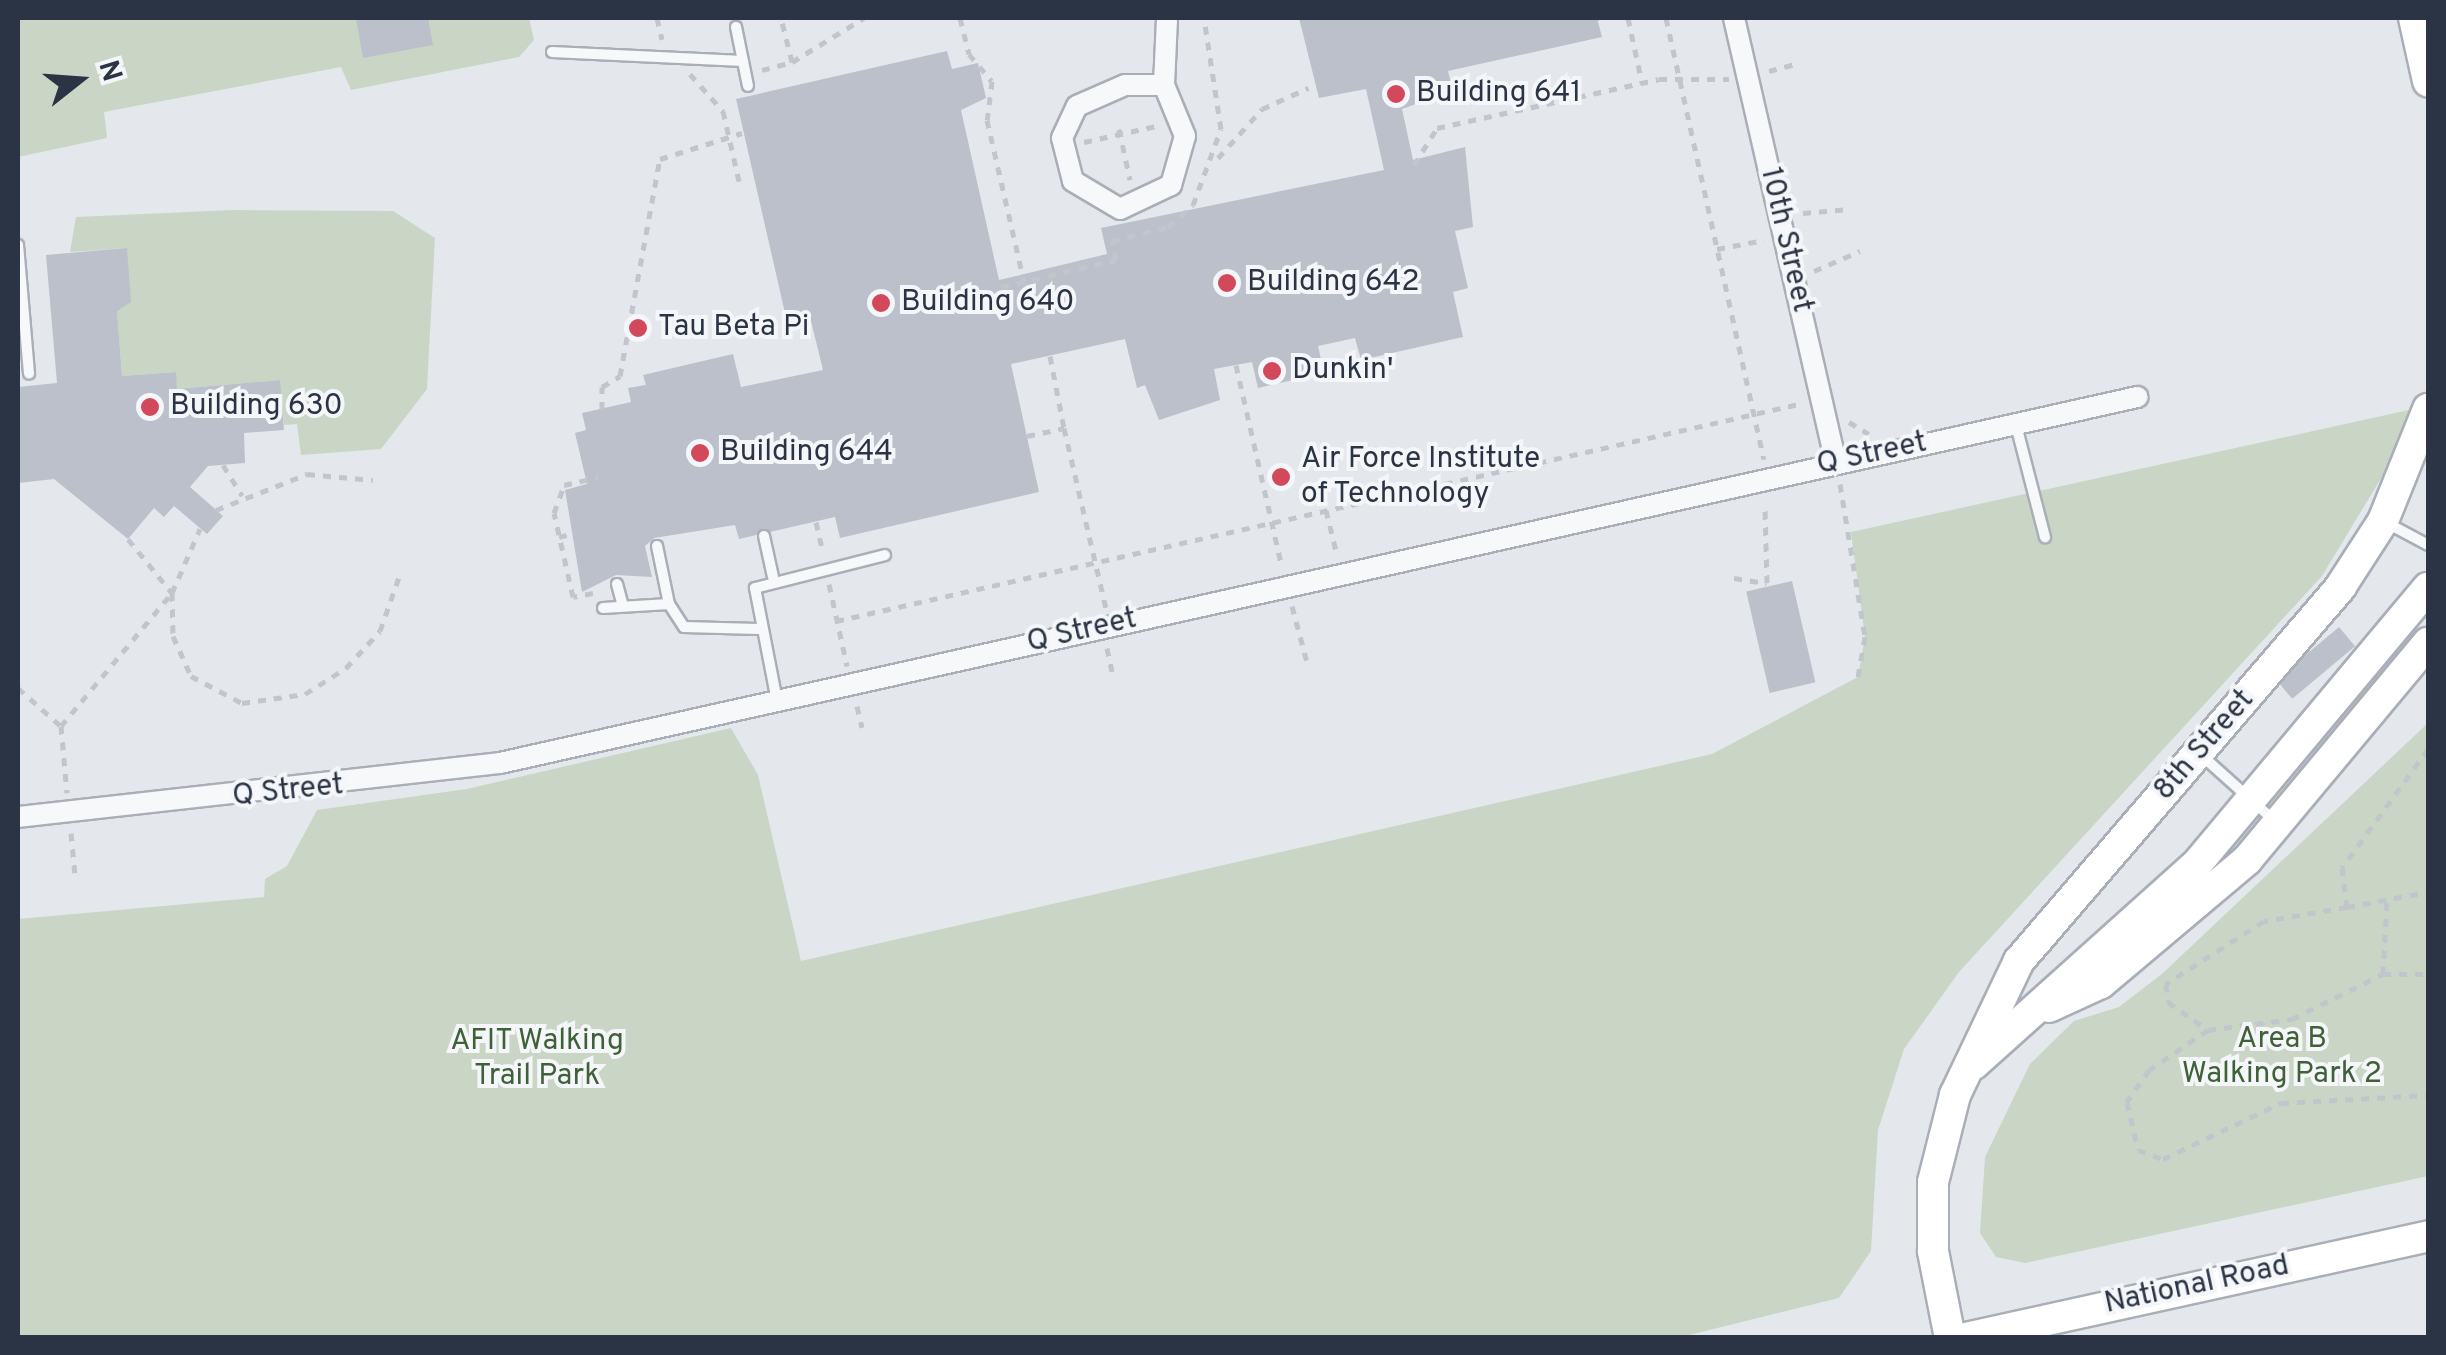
<!DOCTYPE html>
<html>
<head>
<meta charset="utf-8">
<style>
  body { margin:0 }
  #map { position:relative; width:2446px; height:1355px; overflow:hidden; background:#e4e7ec; font-family:Overpass,sans-serif }
  div>[style] { position:absolute }
  .green>* { inset:0; background:#c9d6c5 }
  .building>* { inset:0; background:#bbc0ca; transform-origin:0 0 }
  .path>* { height:5px; margin-top:-2.5px; transform-origin:0; background:repeating-linear-gradient(90deg,#c2c5cb 0 8px,transparent 0 16px) }
  .roads { filter:drop-shadow(2px 0 #a9aeb7) drop-shadow(-2px 0 #a9aeb7) drop-shadow(0 2px #a9aeb7) drop-shadow(0 -2px #a9aeb7) }
  .lane>* { height:10px; margin:-5px; padding:0 5px; transform-origin:5px; border-radius:5px; background:#f7f8fa }
  .street>* { height:20px; margin:-10px; padding:0 10px; transform-origin:10px; border-radius:10px; background:#f7f8fa }
  .secondary>* { height:30px; margin:-15px; padding:0 15px; transform-origin:15px; border-radius:15px; background:#fff }
  .dots>* { width:28px; height:28px; translate:-50% -50%; box-sizing:border-box; border:5px solid #f4f6f9; border-radius:50% }
  span { translate:-50% -50%; white-space:nowrap; text-align:center; line-height:1.15; -webkit-text-stroke:8px #f4f6f9; paint-order:stroke }
  .poi-label { font-size:30px; color:#2b3445 }
  .left { translate:0 -50%; text-align:left }
  .street-label { font-size:30px; color:#2b3445 }
  .park-label { font-size:30px; color:#3f6138 }
  .frame { position:absolute; inset:0; border:20px solid #2b3445; pointer-events:none }
  .north { position:absolute; left:30px; top:30px; width:100px; height:100px; -webkit-text-stroke:8px #f4f6f9; paint-order:stroke; rotate:73deg; font-size:28px; font-weight:700; line-height:40px; text-align:center; color:#2b3445 }
  .north::after { content:''; display:block; margin:auto; width:35px; height:45px; background:#2b3445; clip-path:polygon(50% 0,100% 100%,50% 72%,0 100%) }
</style>
</head>
<body>
<div id="map">
  <div class="green">
    <i style="clip-path:polygon(18px 18px,529px 18px,534px 40px,519px 57px,351px 90px,341px 67px,104px 112px,107px 138px,18px 157px)"></i>
    <i style="clip-path:polygon(233px 210px,393px 211px,435px 238px,427px 389px,381px 449px,301px 455px,297px 424px,284px 425px,279px 380px,177px 389px,175px 372px,122px 376px,117px 311px,127px 248px,70px 252px,76px 217px)"></i>
    <i style="clip-path:polygon(2409px 410px,2383px 475px,2322px 576px,1959px 972px,1904px 1049px,1878px 1130px,1871px 1251px,1839px 1298px,1677px 1338px,18px 1338px,18px 919px,264px 897px,265px 879px,287px 866px,317px 810px,467px 789px,731px 728px,758px 775px,801px 961px,1712px 754px,1858px 677px,1865px 637px,1851px 532px)"></i>
    <i style="clip-path:polygon(2428px 723px,2428px 1176px,2025px 1263px,1996px 1257px,1980px 1233px,1985px 1157px,2030px 1064px,2074px 1021px,2119px 1007px,2163px 973px)"></i>
  </div>
  <div class="building">
    <i style="clip-path:polygon(356px 18px,428px 18px,433px 45px,363px 58px)"></i>
    <i style="clip-path:polygon(1299px 18px,1597px 18px,1602px 37px,1448px 71px,1453px 91px,1402px 109px,1413px 160px,1465px 147px,1473px 227px,1455px 231px,1468px 288px,1453px 292px,1463px 337px,1361px 360px,1355px 338px,1318px 346px,1324px 373px,1258px 388px,1252px 362px,1214px 369px,1220px 400px,1159px 420px,1145px 385px,1137px 388px,1125px 339px,1011px 364px,1039px 492px,840px 538px,835px 517px,739px 539px,735px 525px,654px 538px,645px 546px,652px 577px,616px 575px,582px 592px,565px 490px,587px 484px,575px 433px,586px 430px,582px 413px,631px 402px,628px 388px,646px 385px,643px 375px,733px 354px,741px 387px,823px 370px,811px 321px,788px 326px,736px 99px,947px 51px,952px 69px,978px 63px,986px 98px,961px 110px,999px 280px,1107px 254px,1101px 228px,1384px 170px,1366px 89px,1319px 98px)"></i>
    <i style="clip-path:polygon(127px 248px,131px 302px,117px 311px,122px 376px,176px 372px,177px 389px,280px 380px,284px 430px,244px 433px,245px 463px,208px 466px,190px 487px,223px 516px,207px 534px,174px 506px,164px 517px,154px 508px,128px 539px,54px 479px,18px 483px,18px 387px,57px 383px,46px 255px)"></i>
    <i style="left:1792px;top:581px;width:104px;height:47px;rotate:77deg"></i>
    <i style="left:2339px;top:627px;width:25px;height:82px;rotate:50deg"></i>
  </div>
  <div class="path">
    <i style="left:657px;top:18px;width:22px;rotate:77deg"></i>
    <i style="left:960px;top:18px;width:37px;rotate:76deg"></i>
    <i style="left:969px;top:54px;width:35px;rotate:50deg"></i>
    <i style="left:992px;top:81px;width:39px;rotate:97deg"></i>
    <i style="left:987px;top:120px;width:166px;rotate:77.1deg"></i>
    <i style="left:1597px;top:18px;width:2px"></i>
    <i style="left:1628px;top:18px;width:66px;rotate:77.8deg"></i>
    <i style="left:1666px;top:18px;width:452px;rotate:77.5deg"></i>
    <i style="left:792px;top:62px;width:84px;rotate:-31.4deg"></i>
    <i style="left:762px;top:70px;width:31px;rotate:-15deg"></i>
    <i style="left:792px;top:62px;width:45px;rotate:-104deg"></i>
    <i style="left:1769px;top:71px;width:27px;rotate:-15deg"></i>
    <i style="left:690px;top:74px;width:50px;rotate:48.3deg"></i>
    <i style="left:723px;top:111px;width:76px;rotate:77.1deg"></i>
    <i style="left:1119px;top:129px;width:52px;rotate:77.8deg"></i>
    <i style="left:1084px;top:142px;width:74px;rotate:-12.5deg"></i>
    <i style="left:1218px;top:158px;width:66px;rotate:-48.1deg"></i>
    <i style="left:1262px;top:109px;width:51px;rotate:-24.5deg"></i>
    <i style="left:1414px;top:165px;width:44px;rotate:-58.1deg"></i>
    <i style="left:1437px;top:128px;width:227px;rotate:-12.4deg"></i>
    <i style="left:1659px;top:79px;width:70px"></i>
    <i style="left:1803px;top:213px;width:46px;rotate:-5deg"></i>
    <i style="left:1717px;top:249px;width:48px;rotate:-10.8deg"></i>
    <i style="left:1814px;top:271px;width:50px;rotate:-23.5deg"></i>
    <i style="left:1001px;top:287px;width:118px;rotate:-13.2deg"></i>
    <i style="left:1116px;top:260px;width:19px;rotate:-102deg"></i>
    <i style="left:1112px;top:241px;width:58px;rotate:-14deg"></i>
    <i style="left:1168px;top:227px;width:33px;rotate:-41deg"></i>
    <i style="left:1193px;top:205px;width:81px;rotate:-69.8deg"></i>
    <i style="left:1221px;top:129px;width:112px;rotate:-98.7deg"></i>
    <i style="left:1050px;top:356px;width:73px;rotate:79deg"></i>
    <i style="left:1236px;top:365px;width:207px;rotate:77.2deg"></i>
    <i style="left:602px;top:409px;width:22px;rotate:-90deg"></i>
    <i style="left:602px;top:387px;width:21px;rotate:-31deg"></i>
    <i style="left:620px;top:376px;width:221px;rotate:-79.6deg"></i>
    <i style="left:660px;top:159px;width:86px;rotate:-17.6deg"></i>
    <i style="left:1849px;top:422px;width:23px;rotate:31deg"></i>
    <i style="left:1027px;top:436px;width:38px;rotate:-12deg"></i>
    <i style="left:1064px;top:428px;width:185px;rotate:76.9deg"></i>
    <i style="left:223px;top:465px;width:36px;rotate:58deg"></i>
    <i style="left:1840px;top:484px;width:155px;rotate:80.7deg"></i>
    <i style="left:1865px;top:637px;width:41px;rotate:99.9deg"></i>
    <i style="left:216px;top:510px;width:98px;rotate:-21.6deg"></i>
    <i style="left:307px;top:474px;width:66px;rotate:5.2deg"></i>
    <i style="left:1326px;top:510px;width:46px;rotate:76.3deg"></i>
    <i style="left:816px;top:522px;width:32px;rotate:77deg"></i>
    <i style="left:559px;top:537px;width:16px;rotate:-15deg"></i>
    <i style="left:128px;top:539px;width:70px;rotate:50.8deg"></i>
    <i style="left:172px;top:593px;width:43px;rotate:88.7deg"></i>
    <i style="left:173px;top:636px;width:44px;rotate:65.8deg"></i>
    <i style="left:191px;top:676px;width:58px;rotate:27.9deg"></i>
    <i style="left:242px;top:703px;width:64px;rotate:-8.1deg"></i>
    <i style="left:305px;top:694px;width:49px;rotate:-32.4deg"></i>
    <i style="left:346px;top:668px;width:50px;rotate:-47.4deg"></i>
    <i style="left:380px;top:631px;width:57px;rotate:-70.6deg"></i>
    <i style="left:1734px;top:578px;width:33px;rotate:9deg"></i>
    <i style="left:1767px;top:583px;width:79px;rotate:-91.5deg"></i>
    <i style="left:829px;top:584px;width:84px;rotate:77.6deg"></i>
    <i style="left:593px;top:593px;width:20px;rotate:169deg"></i>
    <i style="left:573px;top:597px;width:86px;rotate:-102.7deg"></i>
    <i style="left:554px;top:513px;width:30px;rotate:-70deg"></i>
    <i style="left:564px;top:485px;width:35px;rotate:-13deg"></i>
    <i style="left:1292px;top:606px;width:58px;rotate:75deg"></i>
    <i style="left:836px;top:621px;width:987px;rotate:-12.7deg"></i>
    <i style="left:1107px;top:648px;width:24px;rotate:78deg"></i>
    <i style="left:18px;top:688px;width:57px;rotate:41.5deg"></i>
    <i style="left:61px;top:726px;width:173px;rotate:-50.2deg"></i>
    <i style="left:172px;top:593px;width:70px;rotate:-66.4deg"></i>
    <i style="left:857px;top:706px;width:22px;rotate:77deg"></i>
    <i style="left:61px;top:726px;width:67px;rotate:84.9deg"></i>
    <i style="left:2428px;top:749px;width:147px;rotate:125.9deg"></i>
    <i style="left:2342px;top:868px;width:39px;rotate:83deg"></i>
    <i style="left:2347px;top:907px;width:82px;rotate:-10.5deg"></i>
    <i style="left:71px;top:833px;width:42px;rotate:84.6deg"></i>
    <i style="left:2347px;top:907px;width:84px;rotate:170.4deg"></i>
    <i style="left:2264px;top:921px;width:117px;rotate:147.3deg"></i>
    <i style="left:2166px;top:984px;width:18px;rotate:84deg"></i>
    <i style="left:2168px;top:1002px;width:49px;rotate:35deg"></i>
    <i style="left:2208px;top:1030px;width:85px;rotate:-7.5deg"></i>
    <i style="left:2292px;top:1019px;width:102px;rotate:-26.3deg"></i>
    <i style="left:2383px;top:974px;width:73px;rotate:-86.9deg"></i>
    <i style="left:2383px;top:974px;width:45px"></i>
    <i style="left:2208px;top:1030px;width:71px;rotate:145.9deg"></i>
    <i style="left:2149px;top:1070px;width:39px;rotate:125deg"></i>
    <i style="left:2127px;top:1102px;width:49px;rotate:77.1deg"></i>
    <i style="left:2138px;top:1150px;width:27px;rotate:20deg"></i>
    <i style="left:2163px;top:1159px;width:131px;rotate:-25.4deg"></i>
    <i style="left:2281px;top:1103px;width:147px;rotate:-3.1deg"></i>
  </div>
  <div class="roads">
    <div class="lane">
      <i style="left:736px;top:27px;width:60px;rotate:78.5deg"></i>
      <i style="left:552px;top:52px;width:191px;rotate:2.7deg"></i>
      <i style="left:18px;top:245px;width:129px;rotate:85.1deg"></i>
      <i style="left:2016px;top:425px;width:116px;rotate:75.5deg"></i>
      <i style="left:2385px;top:522px;width:49px;rotate:28.1deg"></i>
      <i style="left:764px;top:536px;width:42px;rotate:77.6deg"></i>
      <i style="left:657px;top:546px;width:59px;rotate:78.3deg"></i>
      <i style="left:669px;top:604px;width:27px;rotate:57deg"></i>
      <i style="left:684px;top:627px;width:74px;rotate:1.5deg"></i>
      <i style="left:617px;top:584px;width:20px;rotate:75deg"></i>
      <i style="left:603px;top:608px;width:66px;rotate:-3.5deg"></i>
      <i style="left:777px;top:701px;width:115px;rotate:-101deg"></i>
      <i style="left:755px;top:588px;width:134px;rotate:-14.2deg"></i>
      <i style="left:2199px;top:753px;width:103px;rotate:41.9deg"></i>
    </div>
    <div class="street">
      <i style="left:1734px;top:18px;width:457px;rotate:77.1deg"></i>
      <i style="left:1125px;top:85px;width:39px"></i>
      <i style="left:1164px;top:85px;width:55px;rotate:67.6deg"></i>
      <i style="left:1185px;top:136px;width:51px;rotate:105.9deg"></i>
      <i style="left:1171px;top:185px;width:56px;rotate:154.8deg"></i>
      <i style="left:1120px;top:209px;width:55px;rotate:-149.2deg"></i>
      <i style="left:1073px;top:181px;width:44px;rotate:-104.3deg"></i>
      <i style="left:1062px;top:138px;width:35px;rotate:-65deg"></i>
      <i style="left:1077px;top:106px;width:52px;rotate:-23.6deg"></i>
      <i style="left:1164px;top:85px;width:67px;rotate:-87.4deg"></i>
      <i style="left:18px;top:817px;width:485px;rotate:-6.4deg"></i>
      <i style="left:500px;top:763px;width:1678px;rotate:-12.6deg"></i>
    </div>
    <div class="secondary">
      <i style="left:2414px;top:18px;width:65px;rotate:77.5deg"></i>
      <i style="left:2049px;top:1007px;width:57px;rotate:-24.8deg"></i>
      <i style="left:2101px;top:983px;width:191px;rotate:-40.1deg"></i>
      <i style="left:2247px;top:860px;width:283px;rotate:-50.2deg"></i>
      <i style="left:1974px;top:1064px;width:298px;rotate:-41.9deg"></i>
      <i style="left:2196px;top:865px;width:361px;rotate:-50.1deg"></i>
      <i style="left:1950px;top:1338px;width:89px;rotate:-101.1deg"></i>
      <i style="left:1933px;top:1251px;width:69px;rotate:-90deg"></i>
      <i style="left:1933px;top:1182px;width:90px;rotate:-75.8deg"></i>
      <i style="left:1955px;top:1095px;width:148px;rotate:-64.5deg"></i>
      <i style="left:2019px;top:961px;width:494px;rotate:-49.3deg"></i>
      <i style="left:2341px;top:586px;width:77px;rotate:-57.1deg"></i>
      <i style="left:2383px;top:521px;width:121px;rotate:-68.1deg"></i>
      <i style="left:1966px;top:1338px;width:473px;rotate:-12.4deg"></i>
    </div>
  </div>
  <div class="dots">
    <i style="left:1396px;top:94px;background:#d1495b"></i>
    <i style="left:1227px;top:283px;background:#d1495b"></i>
    <i style="left:881px;top:303px;background:#d1495b"></i>
    <i style="left:638px;top:328px;background:#d1495b"></i>
    <i style="left:1272px;top:371px;background:#d1495b"></i>
    <i style="left:150px;top:407px;background:#d1495b"></i>
    <i style="left:700px;top:453px;background:#d1495b"></i>
    <i style="left:1281px;top:477px;background:#d1495b"></i>
  </div>
  <div class="poi-label">
    <span class="left" style="left:1416px;top:94px">Building 641</span>
    <span class="left" style="left:1247px;top:283px">Building 642</span>
    <span class="left" style="left:901px;top:303px">Building 640</span>
    <span class="left" style="left:658px;top:328px">Tau Beta Pi</span>
    <span class="left" style="left:1292px;top:371px">Dunkin'</span>
    <span class="left" style="left:170px;top:407px">Building 630</span>
    <span class="left" style="left:720px;top:453px">Building 644</span>
    <span class="left" style="left:1301px;top:477px">Air Force Institute<br>of Technology</span>
  </div>
  <div class="street-label">
    <span style="left:1785px;top:240px;rotate:77deg">10th Street</span>
    <span style="left:1872px;top:455px;rotate:-12deg">Q Street</span>
    <span style="left:1082px;top:632px;rotate:-13deg">Q Street</span>
    <span style="left:2205px;top:746px;rotate:-49deg">8th Street</span>
    <span style="left:288px;top:792px;rotate:-6deg">Q Street</span>
    <span style="left:2197px;top:1286px;rotate:-12deg">National Road</span>
  </div>
  <div class="park-label">
    <span style="left:2282px;top:1057px">Area B<br>Walking Park 2</span>
    <span style="left:537px;top:1059px">AFIT Walking<br>Trail Park</span>
  </div>
  <div class="frame"></div>
  <div class="north">N</div>
</div>
</body>
</html>
